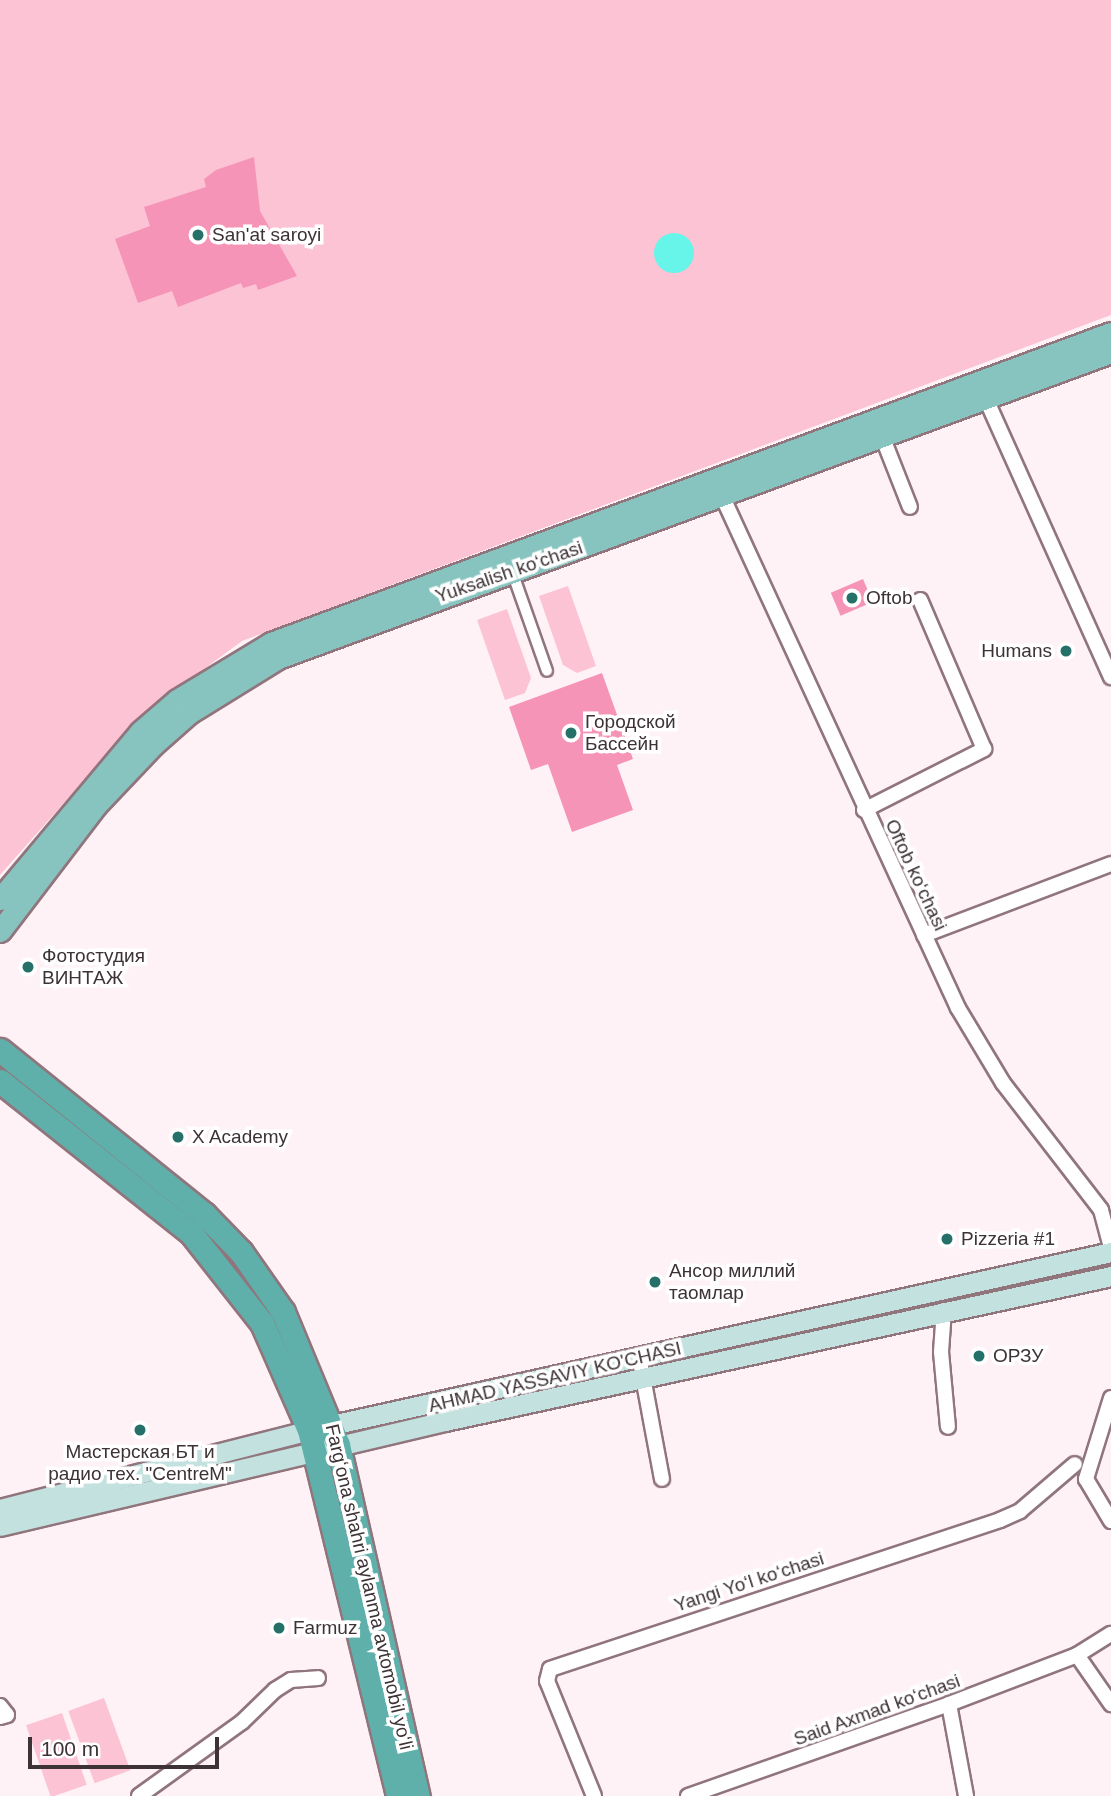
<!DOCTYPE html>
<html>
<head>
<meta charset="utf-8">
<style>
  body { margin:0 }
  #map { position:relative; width:1111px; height:1796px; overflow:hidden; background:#fff2f6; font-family:Arial,sans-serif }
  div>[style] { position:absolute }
  .green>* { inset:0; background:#fcc3d5; transform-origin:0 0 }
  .water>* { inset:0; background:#67f4e9 }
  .round { border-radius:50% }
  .building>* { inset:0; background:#f594b6; transform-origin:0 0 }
  .roads { filter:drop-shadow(2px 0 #90757d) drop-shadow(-2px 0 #90757d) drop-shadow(0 2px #90757d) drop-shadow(0 -2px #90757d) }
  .pedestrian>* { height:10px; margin:-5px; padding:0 5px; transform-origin:5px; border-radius:5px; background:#fff }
  .minor>* { height:14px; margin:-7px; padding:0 7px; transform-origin:7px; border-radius:7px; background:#fff }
  .secondary>* { height:19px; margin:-9.5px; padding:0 9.5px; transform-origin:9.5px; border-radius:9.5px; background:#c3e2df }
  .primary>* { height:21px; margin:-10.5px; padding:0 10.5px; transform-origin:10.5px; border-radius:10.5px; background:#87c4bf }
  .trunk>* { height:23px; margin:-11.5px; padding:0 11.5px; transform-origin:11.5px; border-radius:11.5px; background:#5fb0aa }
  .dots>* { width:19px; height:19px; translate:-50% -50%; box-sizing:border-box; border:4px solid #fff; border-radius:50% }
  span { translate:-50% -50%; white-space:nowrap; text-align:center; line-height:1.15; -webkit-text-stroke:7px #fff; paint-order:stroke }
  .poi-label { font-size:19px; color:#3d3235 }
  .left { translate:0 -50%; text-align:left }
  .right { translate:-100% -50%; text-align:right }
  .street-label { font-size:19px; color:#3d3235 }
  .scale { position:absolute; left:28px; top:1737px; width:191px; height:32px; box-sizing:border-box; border:4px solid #3d3235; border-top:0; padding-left:9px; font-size:21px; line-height:24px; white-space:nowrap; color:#3d3235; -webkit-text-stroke:5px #fff; paint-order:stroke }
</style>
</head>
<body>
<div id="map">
  <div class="green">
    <i style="clip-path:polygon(0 0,1111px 0,1111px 315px,242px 641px,143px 714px,0 875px)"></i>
    <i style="clip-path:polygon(568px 586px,596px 666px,577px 673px,563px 665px,539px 596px)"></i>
    <i style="clip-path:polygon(507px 609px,531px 678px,525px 693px,505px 700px,477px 620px)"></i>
    <i style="left:104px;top:1698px;width:77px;height:38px;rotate:70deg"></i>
    <i style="left:62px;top:1713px;width:76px;height:38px;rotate:71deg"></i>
  </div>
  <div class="water">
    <i class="round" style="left:654px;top:233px;width:40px;height:40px"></i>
  </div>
  <div class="building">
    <i style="clip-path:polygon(254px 157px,260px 211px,297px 276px,258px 290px,256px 284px,243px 288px,241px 283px,178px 307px,172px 291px,138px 303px,115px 239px,150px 226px,144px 207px,206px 187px,204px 179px,216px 170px)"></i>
    <i style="left:863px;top:579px;width:25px;height:35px;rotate:67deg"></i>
    <i style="clip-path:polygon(602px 673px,633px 759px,617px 765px,633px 810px,572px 832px,548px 764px,531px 770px,509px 707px)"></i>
  </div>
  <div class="roads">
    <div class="pedestrian">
      <i style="left:516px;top:583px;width:93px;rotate:70.6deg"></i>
    </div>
    <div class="minor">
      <i style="left:986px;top:399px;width:305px;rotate:65.8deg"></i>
      <i style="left:882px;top:436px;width:76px;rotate:68.5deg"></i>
      <i style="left:718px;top:487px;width:574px;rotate:65.27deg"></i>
      <i style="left:958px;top:1008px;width:87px;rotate:59deg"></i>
      <i style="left:1003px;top:1083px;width:160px;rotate:52.3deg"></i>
      <i style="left:1101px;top:1210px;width:38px;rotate:75deg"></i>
      <i style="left:864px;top:810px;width:135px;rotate:-26.9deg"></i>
      <i style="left:984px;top:749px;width:162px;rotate:-113.2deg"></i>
      <i style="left:924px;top:935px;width:200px;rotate:-20.8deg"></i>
      <i style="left:944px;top:1310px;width:42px;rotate:94.1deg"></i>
      <i style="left:941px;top:1352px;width:75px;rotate:84.7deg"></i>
      <i style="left:639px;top:1356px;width:125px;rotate:79.4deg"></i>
      <i style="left:1111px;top:1398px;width:85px;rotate:107.2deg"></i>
      <i style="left:1086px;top:1479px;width:49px;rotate:59.2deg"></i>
      <i style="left:1077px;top:1655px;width:60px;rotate:55.2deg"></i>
      <i style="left:949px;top:1704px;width:94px;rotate:79.5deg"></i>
      <i style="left:0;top:1706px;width:11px;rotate:52deg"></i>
      <i style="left:7px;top:1715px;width:7px;rotate:164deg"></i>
      <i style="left:139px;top:1796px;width:127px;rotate:-35.7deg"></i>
      <i style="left:242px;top:1722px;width:46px;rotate:-44.1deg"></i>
      <i style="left:275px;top:1690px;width:19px;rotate:-32deg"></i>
      <i style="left:291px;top:1680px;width:27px;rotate:-4deg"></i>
      <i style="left:594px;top:1796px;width:124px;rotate:-112.2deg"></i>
      <i style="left:547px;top:1681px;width:12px;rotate:-76deg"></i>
      <i style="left:550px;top:1669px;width:474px;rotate:-18.3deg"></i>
      <i style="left:1000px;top:1520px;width:22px;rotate:-24deg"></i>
      <i style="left:1020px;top:1511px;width:72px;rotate:-40.5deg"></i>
      <i style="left:688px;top:1796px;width:277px;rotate:-19.4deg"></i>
      <i style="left:949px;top:1704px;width:137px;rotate:-20.9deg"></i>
      <i style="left:1077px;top:1655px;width:40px;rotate:-32deg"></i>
    </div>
    <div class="secondary">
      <i style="left:0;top:1509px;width:319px;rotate:-14.3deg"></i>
      <i style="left:309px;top:1430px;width:822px;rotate:-12.51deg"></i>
      <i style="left:0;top:1526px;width:457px;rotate:-13.3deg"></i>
      <i style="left:445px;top:1421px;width:682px;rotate:-12.28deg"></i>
    </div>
    <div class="primary">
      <i style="left:0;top:899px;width:218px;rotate:-50deg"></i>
      <i style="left:140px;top:732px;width:49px;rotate:-40.9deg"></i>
      <i style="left:177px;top:700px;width:110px;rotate:-31.2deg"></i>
      <i style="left:271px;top:643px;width:895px;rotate:-20.26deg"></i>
      <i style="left:0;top:931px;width:158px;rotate:-52.7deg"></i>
      <i style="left:96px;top:805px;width:83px;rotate:-46.5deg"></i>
      <i style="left:153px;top:745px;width:48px;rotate:-41.6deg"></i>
      <i style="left:189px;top:713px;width:105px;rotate:-31.7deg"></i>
      <i style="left:278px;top:658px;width:887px;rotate:-20.17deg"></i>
    </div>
    <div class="trunk">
      <i style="left:0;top:1050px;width:262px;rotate:38.8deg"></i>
      <i style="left:204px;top:1214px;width:53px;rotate:45.8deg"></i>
      <i style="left:241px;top:1252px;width:73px;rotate:55deg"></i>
      <i style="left:283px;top:1312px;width:144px;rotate:67.5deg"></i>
      <i style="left:338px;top:1445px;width:360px;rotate:77.2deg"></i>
      <i style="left:0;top:1081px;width:244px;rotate:38.5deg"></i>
      <i style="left:191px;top:1233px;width:115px;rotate:51.7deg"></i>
      <i style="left:262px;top:1323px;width:117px;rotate:66.3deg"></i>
      <i style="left:309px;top:1430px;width:377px;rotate:76.3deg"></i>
    </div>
  </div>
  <div class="dots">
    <i style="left:198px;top:235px;background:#26706a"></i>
    <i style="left:852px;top:598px;background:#26706a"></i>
    <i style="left:1066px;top:651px;background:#26706a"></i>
    <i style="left:571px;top:733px;background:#26706a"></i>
    <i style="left:28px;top:967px;background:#26706a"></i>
    <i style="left:178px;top:1137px;background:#26706a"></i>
    <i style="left:947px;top:1239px;background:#26706a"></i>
    <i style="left:655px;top:1282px;background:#26706a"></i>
    <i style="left:979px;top:1356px;background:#26706a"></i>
    <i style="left:140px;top:1430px;background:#26706a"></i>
    <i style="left:279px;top:1628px;background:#26706a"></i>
  </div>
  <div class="poi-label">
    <span class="left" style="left:212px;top:235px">San'at saroyi</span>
    <span class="left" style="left:866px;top:598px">Oftob</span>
    <span class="right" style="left:1052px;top:651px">Humans</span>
    <span class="left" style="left:585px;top:733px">Городской<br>Бассейн</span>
    <span class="left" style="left:42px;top:967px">Фотостудия<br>ВИНТАЖ</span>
    <span class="left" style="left:192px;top:1137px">X Academy</span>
    <span class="left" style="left:961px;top:1239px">Pizzeria #1</span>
    <span class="left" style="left:669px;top:1282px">Ансор миллий<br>таомлар</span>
    <span class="left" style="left:993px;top:1356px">ОРЗУ</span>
    <span style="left:140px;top:1463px">Мастерская БТ и<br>радио тех. "CentreM"</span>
    <span class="left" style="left:293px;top:1628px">Farmuz</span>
  </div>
  <div class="street-label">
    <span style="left:509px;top:572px;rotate:-19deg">Yuksalish koʻchasi</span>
    <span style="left:916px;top:875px;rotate:65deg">Oftob koʻchasi</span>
    <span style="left:555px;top:1377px;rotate:-13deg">AHMAD YASSAVIY KO'CHASI</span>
    <span style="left:749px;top:1582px;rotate:-18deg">Yangi Yoʻl koʻchasi</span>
    <span style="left:369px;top:1587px;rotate:77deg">Fargʻona shahri aylanma avtomobil yoʻli</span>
    <span style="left:877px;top:1710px;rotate:-20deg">Said Axmad koʻchasi</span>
  </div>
  <div class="scale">100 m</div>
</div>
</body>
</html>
